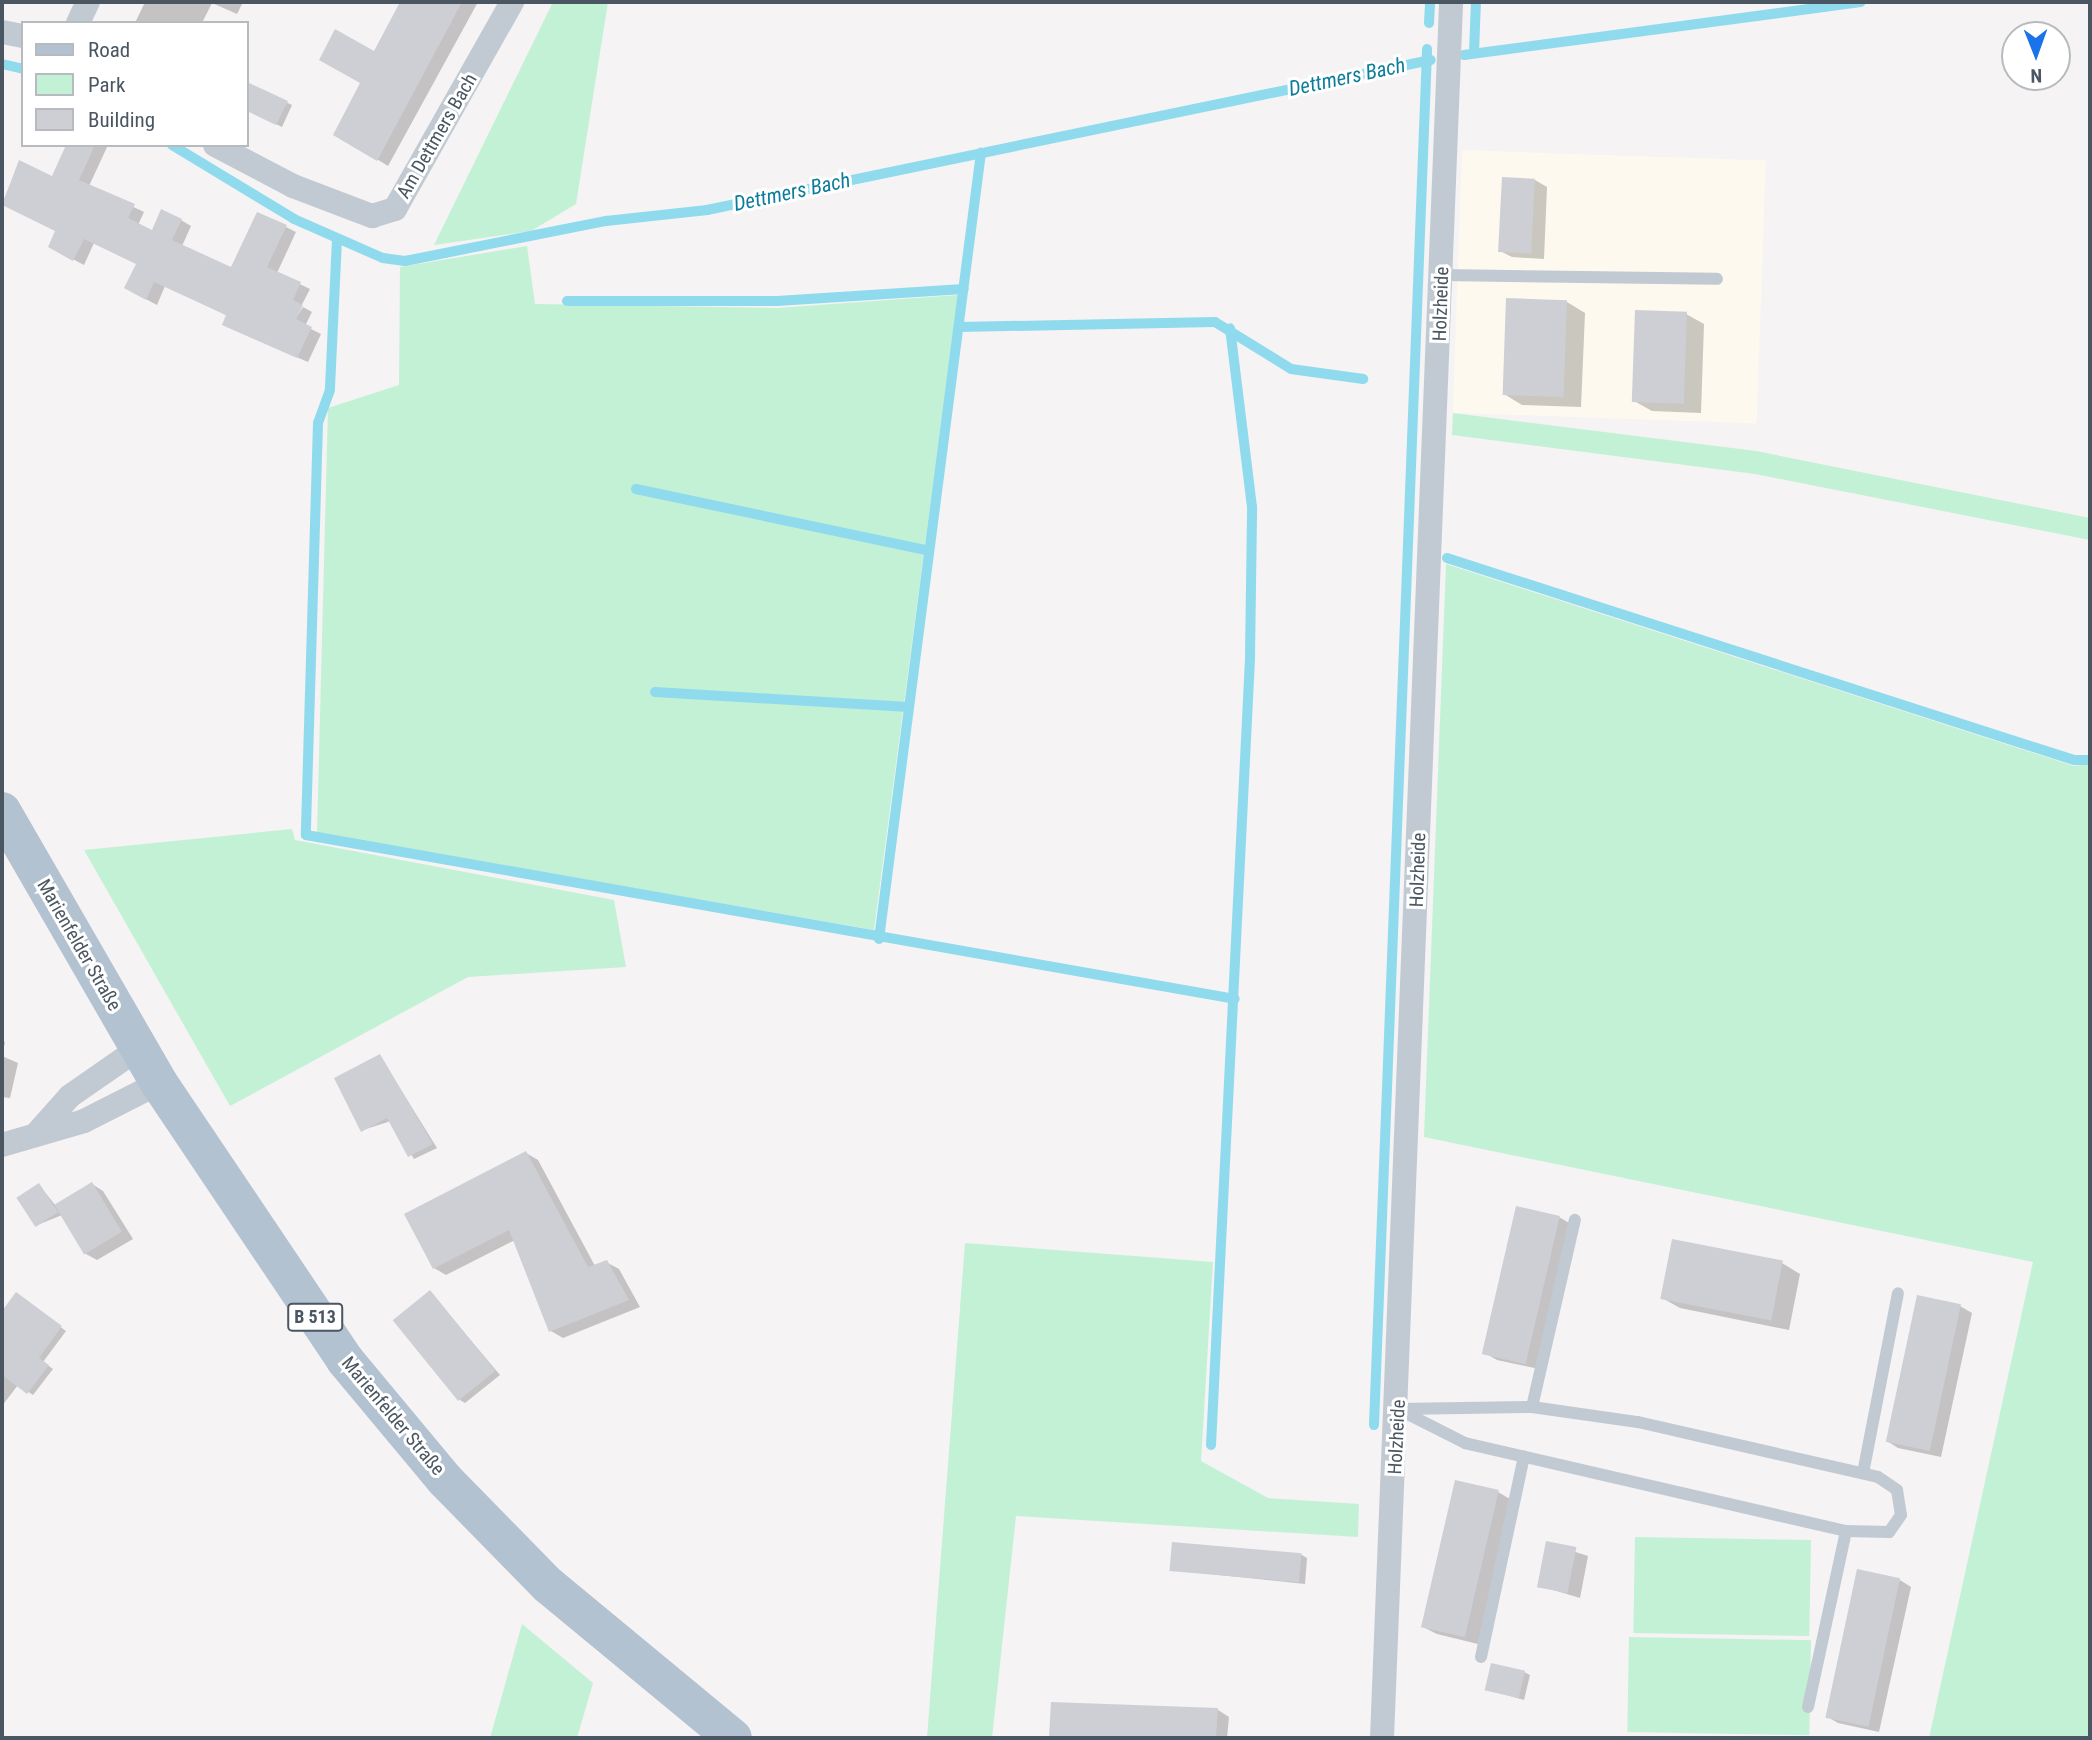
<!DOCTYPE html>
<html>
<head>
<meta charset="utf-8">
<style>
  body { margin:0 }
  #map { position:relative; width:2092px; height:1740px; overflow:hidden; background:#f5f3f3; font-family:"Roboto Condensed",sans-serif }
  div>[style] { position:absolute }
  .commercial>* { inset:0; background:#fdf9ef; transform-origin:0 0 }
  .green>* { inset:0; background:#c3f1d5; transform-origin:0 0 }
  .shadow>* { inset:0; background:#0003 }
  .stream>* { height:10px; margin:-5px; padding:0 5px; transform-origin:5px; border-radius:5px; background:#90daee }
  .building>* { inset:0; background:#cdcfd5; transform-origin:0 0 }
  .lane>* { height:12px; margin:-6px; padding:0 6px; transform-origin:6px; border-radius:6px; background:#c1cad2 }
  .street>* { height:24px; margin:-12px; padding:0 12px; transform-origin:12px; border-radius:12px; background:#c1cad2 }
  .primary>* { height:38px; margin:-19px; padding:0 19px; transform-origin:19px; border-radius:19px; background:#b3c2d1 }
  span { translate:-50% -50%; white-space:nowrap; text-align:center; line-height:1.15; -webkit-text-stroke:6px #fff; paint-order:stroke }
  .shield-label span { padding:2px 5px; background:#fff; border:2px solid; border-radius:5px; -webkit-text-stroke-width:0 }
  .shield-label { font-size:18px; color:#4a5661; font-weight:700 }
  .street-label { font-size:19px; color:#4a5661 }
  .water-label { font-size:21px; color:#0c7c9b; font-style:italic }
  .frame { position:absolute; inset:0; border:4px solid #4a5661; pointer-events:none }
  .legend { position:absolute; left:21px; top:21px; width:228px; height:126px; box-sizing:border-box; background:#fff; border:2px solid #b7bbc0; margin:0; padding:9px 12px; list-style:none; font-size:21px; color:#4a5661 }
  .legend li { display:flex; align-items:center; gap:14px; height:35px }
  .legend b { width:35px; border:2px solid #b7bbc0 }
  .north { position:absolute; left:2001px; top:21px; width:70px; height:70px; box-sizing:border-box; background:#fff; border:2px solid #b7bbc0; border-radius:50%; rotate:179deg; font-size:19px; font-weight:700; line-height:28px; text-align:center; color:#4a5661 }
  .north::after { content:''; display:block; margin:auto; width:24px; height:32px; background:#1a73e8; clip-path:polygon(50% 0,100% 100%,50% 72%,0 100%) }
</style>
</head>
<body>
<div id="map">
  <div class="commercial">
    <i style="left:1462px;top:150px;width:304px;height:263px;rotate:2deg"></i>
  </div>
  <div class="green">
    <i style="clip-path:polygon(553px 2px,608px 2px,576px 204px,531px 231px,434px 245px)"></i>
    <i style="clip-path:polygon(527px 246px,535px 304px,777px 308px,958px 295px,874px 930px,317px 833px,328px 408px,399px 385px,400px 267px)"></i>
    <i style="clip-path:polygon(1453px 413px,1756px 451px,2090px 518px,2090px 540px,1755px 474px,1452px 435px)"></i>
    <i style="clip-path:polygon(1446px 564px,2074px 766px,2090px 764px,2090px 1738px,1929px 1738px,2033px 1262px,1424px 1137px)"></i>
    <i style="clip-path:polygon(292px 829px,295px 840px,614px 900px,626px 967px,468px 977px,230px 1106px,84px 850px)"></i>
    <i style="clip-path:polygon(965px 1243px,1213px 1262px,1201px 1461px,1268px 1498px,1359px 1504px,1358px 1537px,1016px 1516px,992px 1738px,927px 1738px)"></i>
    <i style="left:1635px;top:1537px;width:176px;height:96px;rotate:1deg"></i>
    <i style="clip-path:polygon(522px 1624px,593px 1683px,577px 1738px,490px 1738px)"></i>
    <i style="left:1629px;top:1637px;width:182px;height:95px;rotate:1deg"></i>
  </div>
  <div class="shadow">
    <i style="clip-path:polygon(145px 2px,243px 2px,237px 14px,212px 3px,202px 23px,135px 23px)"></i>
    <i style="clip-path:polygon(413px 2px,478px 2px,388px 166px,336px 134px,375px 53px,398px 32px)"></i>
    <i style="clip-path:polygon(247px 84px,292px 105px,282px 127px,247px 110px)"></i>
    <i style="clip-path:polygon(68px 145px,108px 145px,89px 186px,144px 212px,138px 225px,153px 232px,181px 220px,191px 226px,182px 246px,232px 269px,286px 227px,296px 232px,277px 273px,310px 289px,291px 326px,303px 307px,312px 312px,305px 326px,321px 334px,308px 362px,234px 330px,228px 316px,165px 286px,157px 305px,136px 294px,137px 264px,94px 243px,84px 265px,50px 247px,57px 231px,2px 204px,20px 162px,53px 178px)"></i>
    <i style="clip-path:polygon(1535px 180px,1547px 187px,1544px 259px,1512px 257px,1500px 251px)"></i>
    <i style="clip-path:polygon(1567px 302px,1585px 313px,1581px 407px,1522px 405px,1504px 394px)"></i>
    <i style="clip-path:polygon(1686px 314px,1704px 324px,1701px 413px,1652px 411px,1634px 401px)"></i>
    <i style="clip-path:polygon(2px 1040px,5px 1042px,2px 1056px)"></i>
    <i style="clip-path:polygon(2px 1056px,18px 1063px,10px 1098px,2px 1097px)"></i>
    <i style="clip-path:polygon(380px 1056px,437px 1148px,414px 1159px,391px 1121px,363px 1130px)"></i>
    <i style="clip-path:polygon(526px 1153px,538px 1160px,595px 1266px,606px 1262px,619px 1269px,640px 1307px,563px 1338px,551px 1331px,515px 1240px,446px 1275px,434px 1268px)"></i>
    <i style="clip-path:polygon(92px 1184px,103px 1191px,133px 1239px,97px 1260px,86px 1254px,62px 1215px,35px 1226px,39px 1185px,56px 1206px)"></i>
    <i style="clip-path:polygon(1559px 1217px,1571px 1224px,1539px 1369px,1497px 1360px,1485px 1353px)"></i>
    <i style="clip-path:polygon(1782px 1263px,1800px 1274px,1789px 1330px,1680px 1308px,1662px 1298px)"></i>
    <i style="clip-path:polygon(430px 1292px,500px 1375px,465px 1403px,460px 1400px)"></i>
    <i style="clip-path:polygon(16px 1295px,66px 1331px,43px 1362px,53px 1369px,33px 1395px,18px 1385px,2px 1406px,2px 1314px)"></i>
    <i style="clip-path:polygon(1960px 1306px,1972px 1313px,1941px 1457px,1898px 1448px,1887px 1441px)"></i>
    <i style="clip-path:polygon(1498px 1492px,1510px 1499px,1478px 1644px,1437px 1634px,1425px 1628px)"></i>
    <i style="clip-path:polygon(1548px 1543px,1588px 1556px,1580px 1598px,1540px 1586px)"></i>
    <i style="clip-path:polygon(1302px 1555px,1307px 1558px,1305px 1584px,1171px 1570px)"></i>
    <i style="clip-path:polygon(1900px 1580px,1911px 1587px,1879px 1732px,1838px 1723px,1826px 1716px)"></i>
    <i style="clip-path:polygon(1524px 1672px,1530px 1675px,1524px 1700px,1486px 1689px)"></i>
    <i style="clip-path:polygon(1053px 1704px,1218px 1710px,1229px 1717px,1227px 1738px,1051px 1738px)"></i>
  </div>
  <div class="stream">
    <i style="left:1429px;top:23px;width:21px;rotate:-87deg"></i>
    <i style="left:1474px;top:53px;width:51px;rotate:-87.8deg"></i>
    <i style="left:1464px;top:55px;width:400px;rotate:-7.6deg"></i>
    <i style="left:2px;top:64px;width:22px;rotate:13deg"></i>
    <i style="left:172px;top:145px;width:143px;rotate:31.2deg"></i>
    <i style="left:294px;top:219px;width:97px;rotate:23.7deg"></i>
    <i style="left:383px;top:258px;width:22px;rotate:8deg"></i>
    <i style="left:405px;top:261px;width:205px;rotate:-11.3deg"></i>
    <i style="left:606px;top:221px;width:102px;rotate:-6.2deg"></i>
    <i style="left:707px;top:210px;width:739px;rotate:-11.71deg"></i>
    <i style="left:337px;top:239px;width:151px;rotate:92.7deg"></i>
    <i style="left:330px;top:390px;width:35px;rotate:110deg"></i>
    <i style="left:318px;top:423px;width:412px;rotate:91.7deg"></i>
    <i style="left:306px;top:835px;width:943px;rotate:10.01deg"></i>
    <i style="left:567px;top:301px;width:210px"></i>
    <i style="left:777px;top:301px;width:187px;rotate:-3.7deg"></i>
    <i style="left:959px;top:327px;width:256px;rotate:-1.1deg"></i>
    <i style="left:1215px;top:322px;width:89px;rotate:31.7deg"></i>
    <i style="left:1291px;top:369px;width:73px;rotate:7.9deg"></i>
    <i style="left:636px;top:489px;width:299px;rotate:11.9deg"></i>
    <i style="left:1447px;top:558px;width:659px;rotate:17.86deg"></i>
    <i style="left:2074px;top:760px;width:16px"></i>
    <i style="left:655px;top:692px;width:254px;rotate:3.4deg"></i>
    <i style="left:879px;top:939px;width:793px;rotate:-82.61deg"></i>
    <i style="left:1374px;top:1425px;width:1377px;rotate:-87.79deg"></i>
    <i style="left:1211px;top:1445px;width:788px;rotate:-87.16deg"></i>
    <i style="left:1250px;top:658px;width:151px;rotate:-89.2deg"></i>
    <i style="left:1252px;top:507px;width:180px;rotate:-97deg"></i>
  </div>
  <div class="building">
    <i style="clip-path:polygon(400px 2px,462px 2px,377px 161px,333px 135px,360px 83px,319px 60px,335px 29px,374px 51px)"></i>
    <i style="clip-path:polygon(247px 82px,288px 101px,276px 125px,247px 111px)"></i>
    <i style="clip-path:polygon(66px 145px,95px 145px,79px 180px,135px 204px,128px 218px,152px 230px,161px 209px,182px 219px,172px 240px,231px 267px,257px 212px,287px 225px,267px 267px,301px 282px,293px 300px,303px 305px,296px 319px,312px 327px,297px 358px,222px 325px,226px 315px,154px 282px,146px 300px,124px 288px,136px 264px,84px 239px,73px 261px,48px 247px,55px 231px,2px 205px,19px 160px,52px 176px)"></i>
    <i style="left:1502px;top:177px;width:33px;height:75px;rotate:3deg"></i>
    <i style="left:1506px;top:298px;width:61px;height:97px;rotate:2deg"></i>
    <i style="left:1635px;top:310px;width:52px;height:92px;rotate:2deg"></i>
    <i style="clip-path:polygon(380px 1054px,433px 1144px,408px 1157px,387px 1118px,361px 1132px,334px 1078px)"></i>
    <i style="clip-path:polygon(526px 1151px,588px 1267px,607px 1260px,629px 1300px,549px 1332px,509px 1230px,433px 1269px,404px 1214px)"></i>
    <i style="left:92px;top:1182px;width:58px;height:44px;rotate:59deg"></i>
    <i style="left:39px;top:1183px;width:35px;height:27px;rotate:57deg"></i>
    <i style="left:1516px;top:1206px;width:45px;height:152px;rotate:13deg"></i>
    <i style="left:1672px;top:1239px;width:113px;height:61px;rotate:11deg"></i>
    <i style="left:430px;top:1290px;width:104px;height:48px;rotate:51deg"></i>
    <i style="clip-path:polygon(16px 1292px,62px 1326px,39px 1358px,49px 1365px,27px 1394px,2px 1375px,2px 1311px)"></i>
    <i style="left:1917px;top:1295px;width:45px;height:150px;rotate:12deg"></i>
    <i style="left:1455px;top:1480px;width:45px;height:151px;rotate:13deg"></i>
    <i style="left:1546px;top:1541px;width:31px;height:47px;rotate:11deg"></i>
    <i style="left:1172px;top:1542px;width:130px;height:29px;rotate:5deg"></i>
    <i style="left:1857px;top:1569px;width:44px;height:152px;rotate:12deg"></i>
    <i style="left:1491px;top:1663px;width:35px;height:28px;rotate:13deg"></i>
    <i style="clip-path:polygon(1051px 1702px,1218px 1708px,1216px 1738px,1049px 1738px)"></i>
  </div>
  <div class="lane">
    <i style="left:1442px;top:275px;width:275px;rotate:0.8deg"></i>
    <i style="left:1532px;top:1407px;width:107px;rotate:8.1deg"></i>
    <i style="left:1638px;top:1422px;width:246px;rotate:12.9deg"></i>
    <i style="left:1878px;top:1477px;width:23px;rotate:34deg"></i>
    <i style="left:1897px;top:1490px;width:25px;rotate:81deg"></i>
    <i style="left:1901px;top:1515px;width:21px;rotate:125deg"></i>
    <i style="left:1889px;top:1532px;width:43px;rotate:-178.7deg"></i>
    <i style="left:1846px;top:1531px;width:391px;rotate:-167deg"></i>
    <i style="left:1465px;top:1443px;width:75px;rotate:-153.1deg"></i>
    <i style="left:1398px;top:1409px;width:134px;rotate:-0.9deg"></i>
    <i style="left:1532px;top:1407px;width:192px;rotate:-77.1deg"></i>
    <i style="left:1863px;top:1473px;width:183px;rotate:-79deg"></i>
    <i style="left:1481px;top:1657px;width:205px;rotate:-77.9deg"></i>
    <i style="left:1808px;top:1707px;width:180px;rotate:-77.8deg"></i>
  </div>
  <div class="street">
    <i style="left:78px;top:23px;width:23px;rotate:-65deg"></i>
    <i style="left:2px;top:32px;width:21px;rotate:11deg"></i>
    <i style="left:215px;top:145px;width:88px;rotate:27.7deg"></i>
    <i style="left:293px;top:186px;width:85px;rotate:20.8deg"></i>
    <i style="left:372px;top:216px;width:24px;rotate:-17deg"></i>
    <i style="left:395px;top:209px;width:238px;rotate:-60.5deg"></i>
    <i style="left:38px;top:1132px;width:48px;rotate:-48.4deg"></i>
    <i style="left:70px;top:1096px;width:84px;rotate:-34.8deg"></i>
    <i style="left:2px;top:1145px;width:85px;rotate:-16.3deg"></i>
    <i style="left:84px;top:1121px;width:84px;rotate:-26.9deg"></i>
    <i style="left:1382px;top:1738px;width:1737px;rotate:-87.72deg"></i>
  </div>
  <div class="primary">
    <i style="left:2px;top:811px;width:314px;rotate:60deg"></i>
    <i style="left:159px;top:1083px;width:334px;rotate:56.1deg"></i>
    <i style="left:345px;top:1360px;width:156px;rotate:50.2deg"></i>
    <i style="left:445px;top:1480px;width:147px;rotate:45.6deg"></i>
    <i style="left:548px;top:1585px;width:240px;rotate:39.6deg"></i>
  </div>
  <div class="shield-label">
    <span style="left:315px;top:1317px">B 513</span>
  </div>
  <div class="street-label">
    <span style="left:437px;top:136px;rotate:-60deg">Am Dettmers Bach</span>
    <span style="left:1441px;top:304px;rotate:-88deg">Holzheide</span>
    <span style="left:1418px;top:870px;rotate:-88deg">Holzheide</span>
    <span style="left:79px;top:945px;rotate:60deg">Marienfelder Straße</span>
    <span style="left:393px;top:1416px;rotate:50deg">Marienfelder Straße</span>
    <span style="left:1397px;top:1437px;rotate:-87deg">Holzheide</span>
  </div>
  <div class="water-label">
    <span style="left:1347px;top:77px;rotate:-12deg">Dettmers Bach</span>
    <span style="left:792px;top:192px;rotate:-12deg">Dettmers Bach</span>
  </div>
  <div class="frame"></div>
  <ul class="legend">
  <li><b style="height:9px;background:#b3c2d1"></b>Road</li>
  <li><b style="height:19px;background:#c3f1d5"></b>Park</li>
  <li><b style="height:19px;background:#cdcfd5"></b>Building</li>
  </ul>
  <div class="north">N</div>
</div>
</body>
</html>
